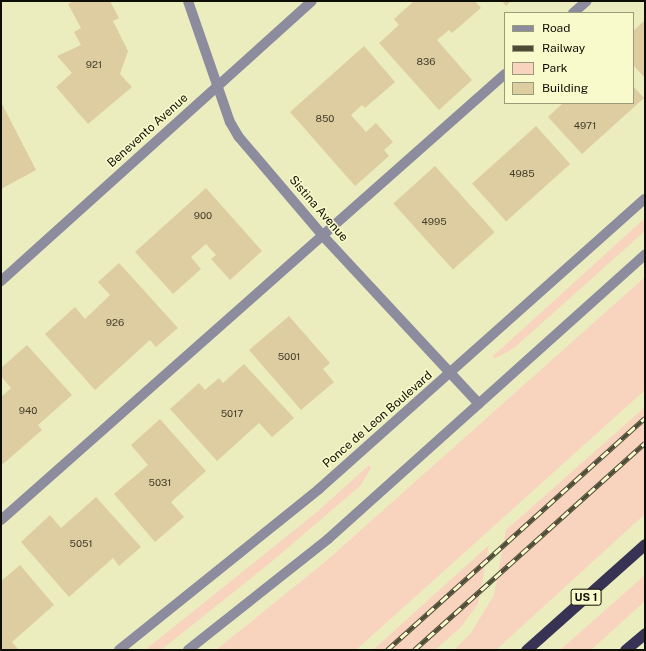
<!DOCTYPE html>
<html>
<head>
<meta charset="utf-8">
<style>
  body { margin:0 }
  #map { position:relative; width:646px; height:651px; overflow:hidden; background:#ebedbe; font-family:"Public Sans",sans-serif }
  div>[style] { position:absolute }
  .green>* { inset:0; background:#f8d3be }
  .building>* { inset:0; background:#decda1; transform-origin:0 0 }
  .service>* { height:10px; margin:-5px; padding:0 5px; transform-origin:5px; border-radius:5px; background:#8d8b9e }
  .minor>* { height:10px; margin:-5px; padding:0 5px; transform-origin:5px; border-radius:5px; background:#8d8b9e }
  .tertiary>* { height:10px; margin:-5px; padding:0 5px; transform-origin:5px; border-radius:5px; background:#8d8b9e }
  .trunk>* { height:11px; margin:-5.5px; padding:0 5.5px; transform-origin:5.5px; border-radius:5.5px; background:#383354 }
  .rail>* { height:4.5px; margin-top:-2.25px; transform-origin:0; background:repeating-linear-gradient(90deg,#f8facb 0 9px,#4c4c36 0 18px); box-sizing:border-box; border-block:1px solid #4c4c36 }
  span { translate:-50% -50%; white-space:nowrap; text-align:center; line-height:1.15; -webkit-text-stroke:3px #f8facb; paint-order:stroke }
  .number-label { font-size:10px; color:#413d29 }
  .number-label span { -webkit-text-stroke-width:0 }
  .shield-label span { padding:1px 3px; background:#f8facb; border:1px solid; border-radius:3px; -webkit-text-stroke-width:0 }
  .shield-label { font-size:11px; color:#0d0d01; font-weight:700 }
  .street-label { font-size:12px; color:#0d0d01 }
  .frame { position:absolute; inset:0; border:2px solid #0d0d01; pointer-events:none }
  .legend { position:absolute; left:504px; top:12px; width:130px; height:92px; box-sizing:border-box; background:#f8facb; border:1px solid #9a9b7a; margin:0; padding:5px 7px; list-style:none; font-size:12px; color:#0d0d01 }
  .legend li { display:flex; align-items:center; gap:8px; height:20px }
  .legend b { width:20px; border:1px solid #9a9b7a }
</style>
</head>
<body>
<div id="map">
  <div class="green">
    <i style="clip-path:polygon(645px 218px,645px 231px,514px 348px,496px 358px,492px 357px)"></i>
    <i style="clip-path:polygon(645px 277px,645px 390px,356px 650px,216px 650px,325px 562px)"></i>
    <i style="clip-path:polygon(645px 407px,645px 514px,496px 650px,454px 650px,471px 633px,494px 595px,506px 530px)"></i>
    <i style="clip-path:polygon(369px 465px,371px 468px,360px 486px,270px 563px,161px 650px,145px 650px,317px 512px)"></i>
    <i style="clip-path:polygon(489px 545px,478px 604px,460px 628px,435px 650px,373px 650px)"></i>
    <i style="clip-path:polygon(645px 575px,645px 601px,591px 650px,560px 650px)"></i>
  </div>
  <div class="building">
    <i style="clip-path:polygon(74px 1px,110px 1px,119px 18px,113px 21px,128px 51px,120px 74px,132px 87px,88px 124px,56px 87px,72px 73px,57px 56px,81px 45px,74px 32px,81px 28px,68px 4px)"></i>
    <i style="clip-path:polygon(414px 1px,475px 1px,481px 8px,452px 33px,449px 30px,437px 40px,472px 80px,439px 110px,379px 43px,399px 25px,394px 19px)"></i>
    <i style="clip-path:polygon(502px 1px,511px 1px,506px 6px)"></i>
    <i style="clip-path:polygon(645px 20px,645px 78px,633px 65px,633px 31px)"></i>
    <i style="clip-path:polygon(364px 46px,395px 82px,365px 108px,362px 105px,351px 115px,366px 132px,376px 123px,393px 142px,384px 150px,389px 156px,355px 186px,290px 112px)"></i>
    <i style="clip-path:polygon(633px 86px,644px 98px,582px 154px,548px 117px,563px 103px,633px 103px)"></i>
    <i style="clip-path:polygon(1px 102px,36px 170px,1px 189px)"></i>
    <i style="left:536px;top:126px;width:51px;height:86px;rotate:48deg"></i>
    <i style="left:435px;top:166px;width:89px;height:56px;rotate:48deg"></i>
    <i style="clip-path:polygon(206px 188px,262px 251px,230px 280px,211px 259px,216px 255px,206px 244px,191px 257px,201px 269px,173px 294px,135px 252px)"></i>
    <i style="clip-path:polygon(119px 263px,178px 328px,156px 347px,150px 340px,95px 390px,45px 334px,75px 307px,85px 319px,110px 295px,98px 282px)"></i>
    <i style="clip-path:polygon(289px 316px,330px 363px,323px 369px,334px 382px,301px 410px,249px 350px)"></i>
    <i style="clip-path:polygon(27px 345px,72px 395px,38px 425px,42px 430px,3px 464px,1px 462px,1px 397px,11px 388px,1px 376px,1px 368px)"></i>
    <i style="clip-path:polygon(244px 364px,294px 418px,272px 437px,259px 423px,217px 461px,170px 409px,199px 383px,205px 390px,219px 378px,223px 383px)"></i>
    <i style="clip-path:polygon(160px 419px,206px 471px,171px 502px,184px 517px,155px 542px,114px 494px,148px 465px,131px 445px)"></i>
    <i style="clip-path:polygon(96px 497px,141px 547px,119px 566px,113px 558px,69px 597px,21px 542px,50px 515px,61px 528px)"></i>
    <i style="clip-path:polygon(20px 565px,54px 605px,12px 642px,19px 650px,1px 650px,1px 581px)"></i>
  </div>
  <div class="service">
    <i style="left:573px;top:13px;width:18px;rotate:-41deg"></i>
    <i style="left:1px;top:520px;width:673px;rotate:-41.51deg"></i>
  </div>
  <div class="minor">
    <i style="left:188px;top:1px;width:128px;rotate:70.9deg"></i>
    <i style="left:230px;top:122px;width:16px;rotate:60deg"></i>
    <i style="left:238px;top:136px;width:131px;rotate:49.6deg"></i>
    <i style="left:323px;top:236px;width:229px;rotate:47.1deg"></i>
    <i style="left:1px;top:281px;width:418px;rotate:-42deg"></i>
  </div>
  <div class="tertiary">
    <i style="left:119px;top:650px;width:257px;rotate:-38.8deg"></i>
    <i style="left:319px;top:489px;width:436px;rotate:-41.7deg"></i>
    <i style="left:188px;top:650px;width:179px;rotate:-38.4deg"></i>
    <i style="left:328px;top:539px;width:426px;rotate:-41.9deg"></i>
  </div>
  <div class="trunk">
    <i style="left:526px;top:650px;width:159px;rotate:-41.7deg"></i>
    <i style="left:625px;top:650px;width:26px;rotate:-40deg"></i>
  </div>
  <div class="rail">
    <i style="left:387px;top:650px;width:347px;rotate:-42deg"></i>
    <i style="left:414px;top:650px;width:310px;rotate:-41.9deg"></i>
  </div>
  <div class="number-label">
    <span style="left:426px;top:62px">836</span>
    <span style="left:94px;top:65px">921</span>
    <span style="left:325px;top:119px">850</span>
    <span style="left:585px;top:126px">4971</span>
    <span style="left:522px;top:174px">4985</span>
    <span style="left:203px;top:216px">900</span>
    <span style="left:434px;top:222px">4995</span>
    <span style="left:115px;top:323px">926</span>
    <span style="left:289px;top:357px">5001</span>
    <span style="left:28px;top:411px">940</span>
    <span style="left:232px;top:414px">5017</span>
    <span style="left:160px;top:483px">5031</span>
    <span style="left:81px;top:544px">5051</span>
  </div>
  <div class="shield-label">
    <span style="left:586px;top:597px">US 1</span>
  </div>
  <div class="street-label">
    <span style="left:148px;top:131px;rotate:-42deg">Benevento Avenue</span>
    <span style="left:318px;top:209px;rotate:49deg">Sistina Avenue</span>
    <span style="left:378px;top:420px;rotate:-41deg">Ponce de Leon Boulevard</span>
  </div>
  <div class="frame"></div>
  <ul class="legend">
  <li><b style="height:5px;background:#8d8b9e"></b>Road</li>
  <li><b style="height:5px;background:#4c4c36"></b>Railway</li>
  <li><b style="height:11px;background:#f8d3be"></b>Park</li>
  <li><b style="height:11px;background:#decda1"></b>Building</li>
  </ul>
</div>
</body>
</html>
